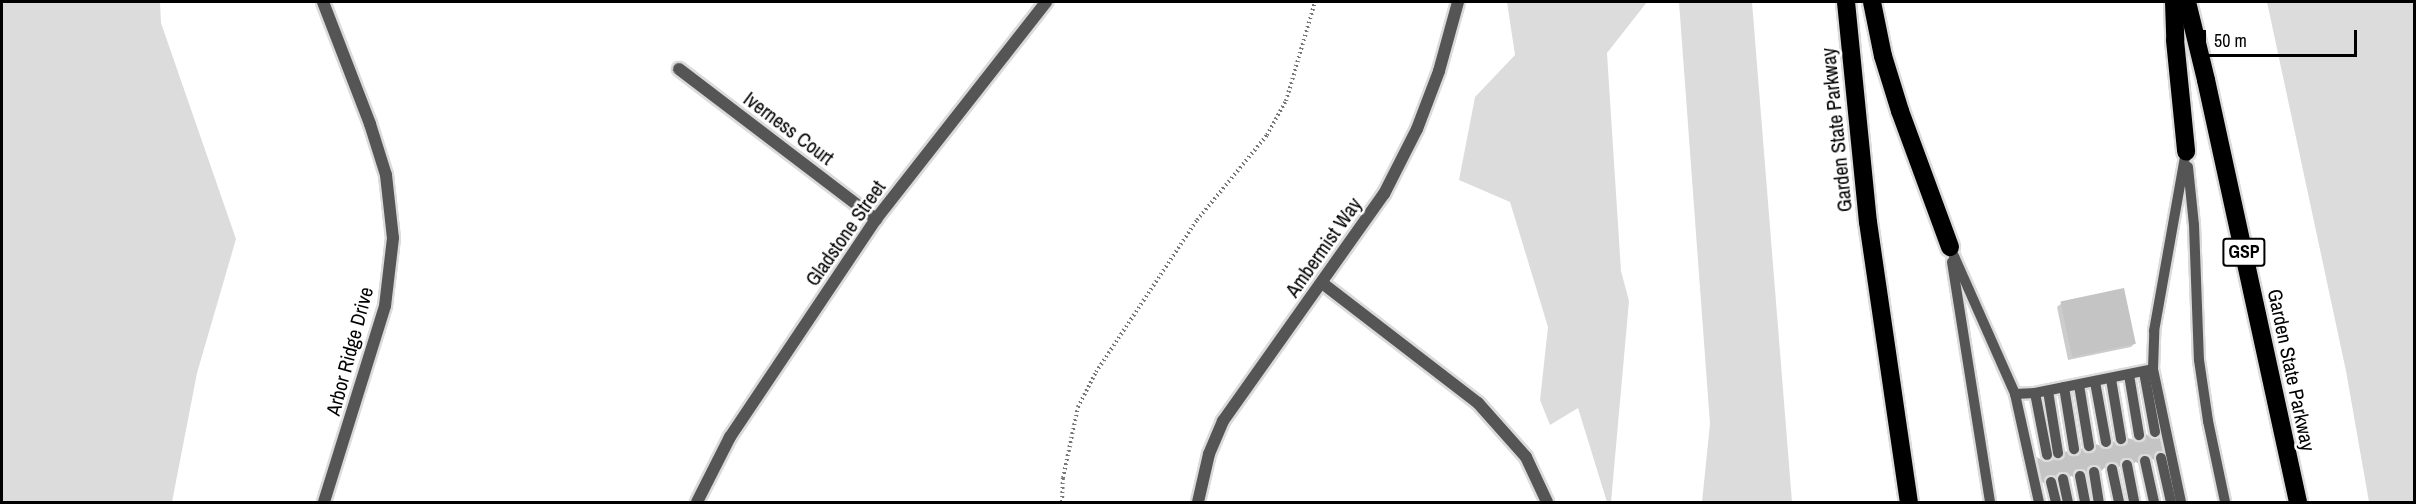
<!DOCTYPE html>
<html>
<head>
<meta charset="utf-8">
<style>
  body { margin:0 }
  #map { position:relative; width:2416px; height:504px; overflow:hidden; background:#fff; font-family:"Archivo Narrow",sans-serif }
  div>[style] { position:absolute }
  .green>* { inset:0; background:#dcdcdc }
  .shadow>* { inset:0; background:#0003 }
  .building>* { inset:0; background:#c4c4c4; transform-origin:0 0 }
  .path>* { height:4px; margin-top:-2px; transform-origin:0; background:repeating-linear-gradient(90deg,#777 0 1.5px,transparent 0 4.5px) }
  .roads { filter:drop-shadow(2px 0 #dbdbdb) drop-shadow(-2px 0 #dbdbdb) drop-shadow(0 2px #dbdbdb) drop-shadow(0 -2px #dbdbdb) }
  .lane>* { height:10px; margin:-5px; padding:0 5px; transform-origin:5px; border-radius:5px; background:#555 }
  .street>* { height:12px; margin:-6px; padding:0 6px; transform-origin:6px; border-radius:6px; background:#555 }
  .highway>* { height:18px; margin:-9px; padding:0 9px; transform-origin:9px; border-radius:9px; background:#000 }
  span { translate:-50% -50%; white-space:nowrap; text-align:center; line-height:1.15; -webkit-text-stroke:5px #fff; paint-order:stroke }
  .shield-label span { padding:2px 4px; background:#fff; border:2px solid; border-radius:4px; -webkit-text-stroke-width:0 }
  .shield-label { font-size:18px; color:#000; font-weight:700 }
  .street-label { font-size:20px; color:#000 }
  .frame { position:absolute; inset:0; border:3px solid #000; pointer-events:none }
  .scale { position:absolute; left:2203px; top:30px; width:154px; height:27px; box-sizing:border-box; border:3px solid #000; border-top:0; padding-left:8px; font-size:18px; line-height:21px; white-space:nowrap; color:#000; -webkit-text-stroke:4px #fff; paint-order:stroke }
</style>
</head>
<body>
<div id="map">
  <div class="green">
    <i style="clip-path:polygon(2px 2px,160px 2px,161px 23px,236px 239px,197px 373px,172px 502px,2px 502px)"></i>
    <i style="clip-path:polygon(1507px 2px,1647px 2px,1607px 53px,1621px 271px,1629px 301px,1611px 502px,1607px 502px,1578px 408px,1550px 425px,1540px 400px,1548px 327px,1510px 202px,1459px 180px,1475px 97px,1515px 55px)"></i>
    <i style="clip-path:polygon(1679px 2px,1752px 2px,1792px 502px,1702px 502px,1710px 424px)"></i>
    <i style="clip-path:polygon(2267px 2px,2414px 2px,2414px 502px,2369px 502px,2346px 371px)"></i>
  </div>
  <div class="shadow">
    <i style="clip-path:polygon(2062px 303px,2135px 343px,2131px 347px,2068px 360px,2057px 307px)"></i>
    <i style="clip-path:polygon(2114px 443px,2121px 448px,2161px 450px,2148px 463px,2139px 458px,2132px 466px,2119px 461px,2115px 470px,2106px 465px,2097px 474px,2093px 469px,2088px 468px,2082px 476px,2077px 472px,2073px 473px,2068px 480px,2060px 475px,2051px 480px,2045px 479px,2040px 485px,2034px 463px,2038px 459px,2048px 464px,2060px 461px,2066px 453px,2077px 457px,2082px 450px,2089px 455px,2109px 450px)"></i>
  </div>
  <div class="building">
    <i style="left:2124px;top:288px;width:57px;height:65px;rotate:78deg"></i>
    <i style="clip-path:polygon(2146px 434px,2153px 439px,2160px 438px,2163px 451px,2156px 453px,2154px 460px,2143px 454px,2138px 463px,2125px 458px,2120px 462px,2120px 467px,2111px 462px,2101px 471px,2097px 465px,2092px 465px,2087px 473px,2082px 469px,2076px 470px,2073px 477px,2065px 472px,2056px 477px,2049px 475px,2043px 484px,2037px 457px,2045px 462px,2053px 459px,2060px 460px,2065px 456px,2065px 451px,2076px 456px,2082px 448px,2086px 453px,2091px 453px,2096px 444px,2108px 449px,2114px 441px,2118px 446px,2123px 446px,2128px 438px,2141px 442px)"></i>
  </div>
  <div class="path">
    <i style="left:1062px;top:502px;width:24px;rotate:-88deg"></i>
    <i style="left:1063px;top:478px;width:73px;rotate:-78.1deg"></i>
    <i style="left:1078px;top:407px;width:39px;rotate:-63deg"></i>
    <i style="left:1096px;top:372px;width:182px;rotate:-56.4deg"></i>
    <i style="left:1197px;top:220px;width:110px;rotate:-50.5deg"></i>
    <i style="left:1267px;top:135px;width:39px;rotate:-61deg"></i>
    <i style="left:1286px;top:101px;width:103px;rotate:-73.7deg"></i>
  </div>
  <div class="roads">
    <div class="lane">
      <i style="left:2188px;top:167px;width:58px;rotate:84.1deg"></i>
      <i style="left:2194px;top:225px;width:135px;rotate:87.9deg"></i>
      <i style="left:2199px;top:360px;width:62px;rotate:81.6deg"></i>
      <i style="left:2208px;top:421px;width:83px;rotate:78.1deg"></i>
      <i style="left:1950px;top:247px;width:161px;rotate:66.1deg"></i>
      <i style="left:2015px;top:394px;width:111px;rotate:77.5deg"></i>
      <i style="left:1952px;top:262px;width:243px;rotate:81deg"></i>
      <i style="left:2144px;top:372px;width:61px;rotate:79.6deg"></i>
      <i style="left:2129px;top:375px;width:61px;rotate:80.5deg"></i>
      <i style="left:2111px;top:379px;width:61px;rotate:80.5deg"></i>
      <i style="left:2095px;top:382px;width:61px;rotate:79.6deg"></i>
      <i style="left:2079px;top:385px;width:62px;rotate:80.7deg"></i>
      <i style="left:2064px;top:387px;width:63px;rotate:80.8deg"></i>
      <i style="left:2048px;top:391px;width:63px;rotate:80.8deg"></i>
      <i style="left:2035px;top:393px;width:63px;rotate:79deg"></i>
      <i style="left:2015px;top:394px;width:20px;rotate:-3deg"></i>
      <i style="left:2035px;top:393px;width:120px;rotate:-11.5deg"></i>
      <i style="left:2161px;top:458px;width:45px;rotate:77.2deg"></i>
      <i style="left:2145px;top:461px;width:42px;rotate:77.6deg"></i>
      <i style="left:2127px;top:465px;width:38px;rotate:79deg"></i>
      <i style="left:2112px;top:469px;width:34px;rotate:78deg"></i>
      <i style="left:2094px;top:472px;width:30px;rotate:81deg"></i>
      <i style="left:2080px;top:476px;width:26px;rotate:79deg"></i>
      <i style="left:2063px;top:479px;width:24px;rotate:78deg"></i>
      <i style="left:2051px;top:482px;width:21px;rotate:76deg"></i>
      <i style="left:2181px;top:502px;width:136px;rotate:-101.9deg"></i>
      <i style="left:2153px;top:369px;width:38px;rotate:-88deg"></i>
      <i style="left:2154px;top:331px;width:183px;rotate:-79.9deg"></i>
    </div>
    <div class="street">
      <i style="left:323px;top:2px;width:131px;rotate:68.9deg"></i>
      <i style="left:370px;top:124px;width:53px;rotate:72.6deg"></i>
      <i style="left:386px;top:175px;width:63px;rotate:83.7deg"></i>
      <i style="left:393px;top:238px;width:68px;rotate:96.7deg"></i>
      <i style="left:385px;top:306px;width:205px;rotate:107.3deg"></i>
      <i style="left:679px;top:69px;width:248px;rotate:37.3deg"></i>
      <i style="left:1322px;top:283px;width:197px;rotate:37.6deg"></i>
      <i style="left:1478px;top:403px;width:72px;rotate:48.4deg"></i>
      <i style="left:1526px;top:457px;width:50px;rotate:65deg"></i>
      <i style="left:697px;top:502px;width:73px;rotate:-63.1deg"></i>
      <i style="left:730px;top:437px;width:262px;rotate:-56.2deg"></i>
      <i style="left:876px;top:219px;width:276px;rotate:-51.9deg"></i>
      <i style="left:1198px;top:502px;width:49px;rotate:-77.1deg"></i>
      <i style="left:1209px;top:454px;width:36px;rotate:-67deg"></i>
      <i style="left:1223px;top:421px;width:278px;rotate:-54.7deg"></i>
      <i style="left:1384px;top:194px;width:73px;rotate:-63.1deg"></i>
      <i style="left:1417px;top:129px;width:62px;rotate:-69.2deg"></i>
      <i style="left:1439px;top:71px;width:72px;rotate:-74.6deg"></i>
    </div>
    <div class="highway">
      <i style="left:1846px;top:2px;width:221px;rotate:84.3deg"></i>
      <i style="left:1868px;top:222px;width:283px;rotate:81.7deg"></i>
      <i style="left:1872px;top:2px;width:55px;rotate:78.5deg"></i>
      <i style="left:1883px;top:56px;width:58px;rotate:72.8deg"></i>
      <i style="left:1900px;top:111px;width:145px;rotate:69.8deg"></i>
      <i style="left:2174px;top:2px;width:38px;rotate:88deg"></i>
      <i style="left:2175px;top:40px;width:112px;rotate:84.3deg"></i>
      <i style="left:2187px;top:2px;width:80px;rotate:76.3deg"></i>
      <i style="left:2206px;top:80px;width:432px;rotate:77.7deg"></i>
    </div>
  </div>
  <div class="shield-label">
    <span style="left:2244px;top:252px">GSP</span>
  </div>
  <div class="street-label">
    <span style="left:789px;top:128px;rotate:37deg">Iverness Court</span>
    <span style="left:1836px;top:130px;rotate:-96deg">Garden State Parkway</span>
    <span style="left:845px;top:233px;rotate:-55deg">Gladstone Street</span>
    <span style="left:1323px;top:247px;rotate:-55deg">Ambermist Way</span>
    <span style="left:349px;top:351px;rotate:-75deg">Arbor Ridge Drive</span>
    <span style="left:2292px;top:370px;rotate:78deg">Garden State Parkway</span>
  </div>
  <div class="frame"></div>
  <div class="scale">50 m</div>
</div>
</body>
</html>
